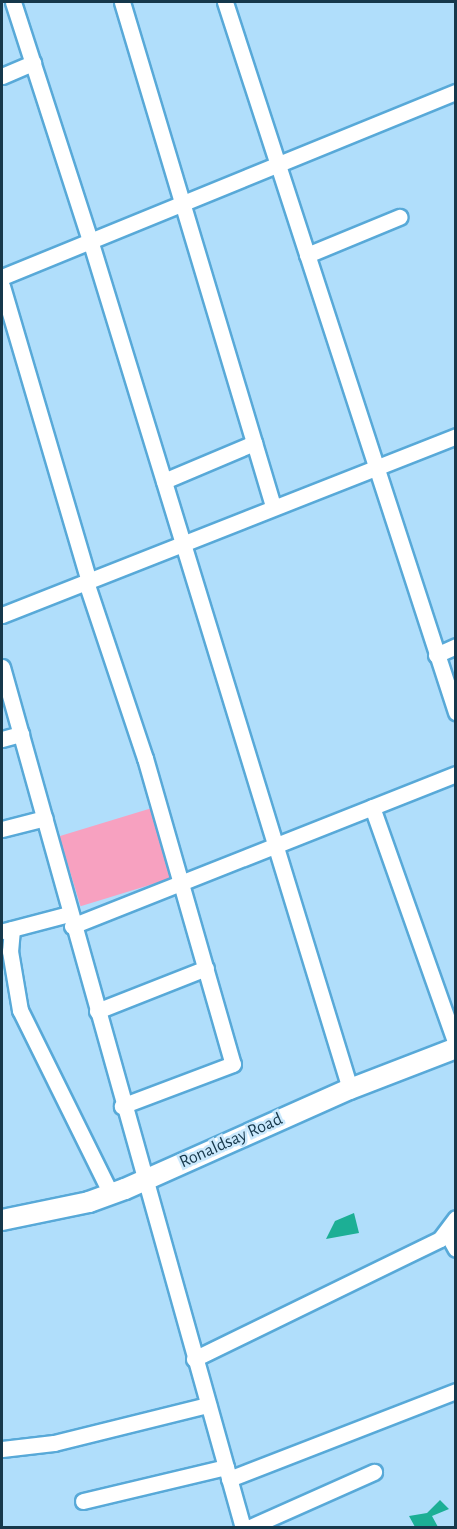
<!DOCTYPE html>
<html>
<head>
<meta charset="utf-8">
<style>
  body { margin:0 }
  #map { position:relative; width:457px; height:1529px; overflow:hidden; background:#b0defb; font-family:"Alegreya Sans",sans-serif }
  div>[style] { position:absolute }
  .green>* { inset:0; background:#f7a1c0; transform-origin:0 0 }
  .water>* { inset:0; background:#1caf95 }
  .roads { filter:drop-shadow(2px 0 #58a9d8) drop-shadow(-2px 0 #58a9d8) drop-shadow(0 2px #58a9d8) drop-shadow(0 -2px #58a9d8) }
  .minor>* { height:15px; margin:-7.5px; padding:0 7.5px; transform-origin:7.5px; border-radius:7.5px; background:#fff }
  .major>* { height:20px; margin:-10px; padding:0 10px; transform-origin:10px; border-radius:10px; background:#fff }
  span { translate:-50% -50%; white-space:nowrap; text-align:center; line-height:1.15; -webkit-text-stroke:5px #cae9fd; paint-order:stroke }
  .street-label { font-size:18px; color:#16384b }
  .frame { position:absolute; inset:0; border:3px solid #16384b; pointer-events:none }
</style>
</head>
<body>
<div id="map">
  <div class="green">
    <i style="left:152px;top:808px;width:73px;height:97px;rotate:73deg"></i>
  </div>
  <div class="water">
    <i style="clip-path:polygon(354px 1213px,359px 1233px,326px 1239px,335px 1221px)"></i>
    <i style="clip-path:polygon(440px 1500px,449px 1509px,432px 1516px,438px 1527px,415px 1527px,409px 1516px,427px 1513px)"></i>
  </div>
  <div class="roads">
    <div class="minor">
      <i style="left:13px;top:2px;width:250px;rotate:72.1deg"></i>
      <i style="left:90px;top:240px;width:888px;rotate:72.97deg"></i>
      <i style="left:122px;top:2px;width:526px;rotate:73.32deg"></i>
      <i style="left:225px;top:2px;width:747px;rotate:71.98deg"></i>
      <i style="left:2px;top:76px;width:34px;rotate:-23deg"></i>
      <i style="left:307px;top:255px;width:100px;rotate:-22.4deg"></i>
      <i style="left:2px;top:277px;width:490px;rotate:-22.2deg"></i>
      <i style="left:2px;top:286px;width:308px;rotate:73.6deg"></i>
      <i style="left:164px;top:481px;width:98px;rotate:-22.9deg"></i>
      <i style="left:86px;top:582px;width:186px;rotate:71.5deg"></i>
      <i style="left:145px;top:758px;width:318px;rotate:74deg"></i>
      <i style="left:233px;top:1064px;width:119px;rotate:159.3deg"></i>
      <i style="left:2px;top:615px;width:488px;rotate:-21.5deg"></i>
      <i style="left:436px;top:655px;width:22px;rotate:-24deg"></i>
      <i style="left:2px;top:667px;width:894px;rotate:74.36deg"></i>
      <i style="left:2px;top:739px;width:20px;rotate:-15deg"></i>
      <i style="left:372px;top:807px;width:251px;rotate:70.5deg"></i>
      <i style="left:2px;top:829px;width:44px;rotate:-14.3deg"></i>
      <i style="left:72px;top:926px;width:413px;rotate:-21.6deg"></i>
      <i style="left:12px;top:929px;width:22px;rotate:95deg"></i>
      <i style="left:10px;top:951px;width:60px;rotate:80.4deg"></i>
      <i style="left:20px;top:1010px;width:205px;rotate:63.7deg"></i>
      <i style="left:4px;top:931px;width:67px;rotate:-14.7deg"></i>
      <i style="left:97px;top:1011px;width:117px;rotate:-21.5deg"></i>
      <i style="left:447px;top:1233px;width:18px;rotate:61deg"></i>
      <i style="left:194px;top:1359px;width:274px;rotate:-26deg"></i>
      <i style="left:440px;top:1239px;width:26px;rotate:-53deg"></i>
      <i style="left:2px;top:1449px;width:52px;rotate:-6.6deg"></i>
      <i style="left:54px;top:1443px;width:159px;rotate:-13.9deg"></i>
      <i style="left:229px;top:1479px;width:243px;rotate:-21.2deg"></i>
      <i style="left:83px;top:1501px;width:147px;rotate:-13.4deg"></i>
      <i style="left:248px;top:1528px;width:138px;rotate:-24deg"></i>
    </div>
    <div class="major">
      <i style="left:2px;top:1220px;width:89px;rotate:-11.7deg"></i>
      <i style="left:89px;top:1202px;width:38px;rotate:-20deg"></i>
      <i style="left:125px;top:1189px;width:246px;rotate:-24deg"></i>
      <i style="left:350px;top:1089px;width:114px;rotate:-21.1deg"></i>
    </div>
  </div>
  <div class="street-label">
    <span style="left:231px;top:1141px;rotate:-24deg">Ronaldsay Road</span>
  </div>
  <div class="frame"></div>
</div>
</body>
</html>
